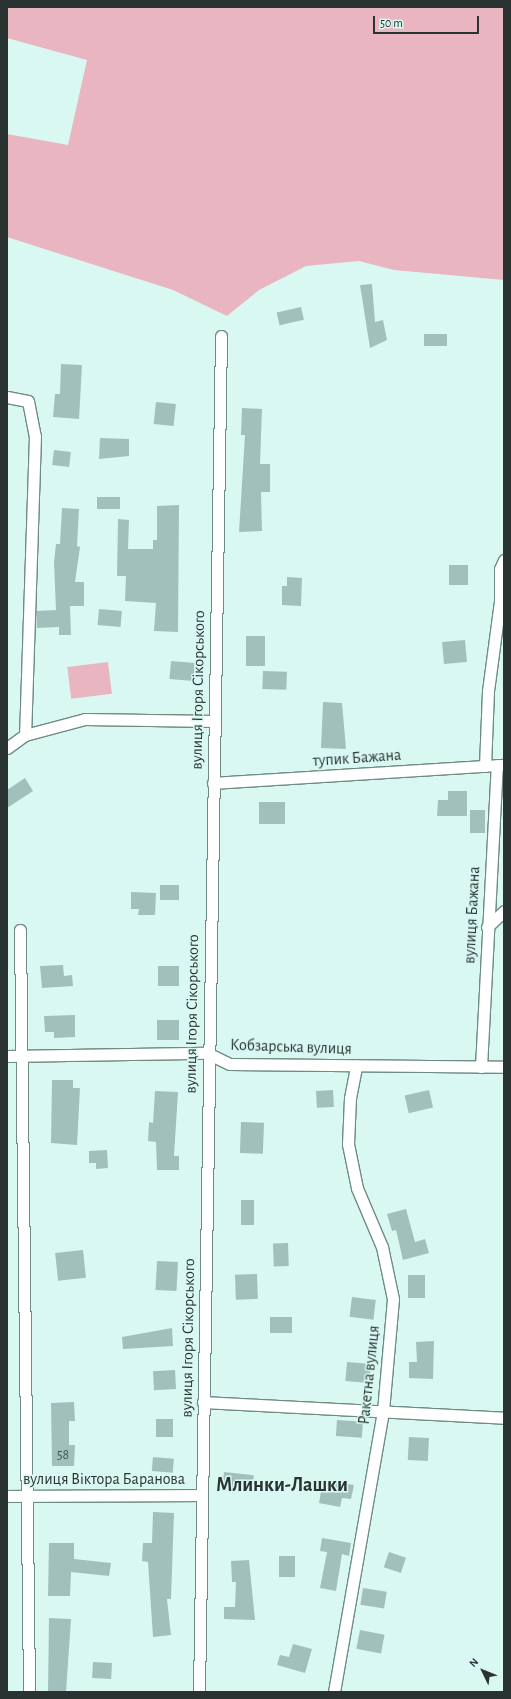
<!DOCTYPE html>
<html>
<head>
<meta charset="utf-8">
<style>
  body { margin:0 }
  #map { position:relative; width:511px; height:1699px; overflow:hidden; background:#d9f8f2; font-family:"Alegreya Sans",sans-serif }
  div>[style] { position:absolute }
  .green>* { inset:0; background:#e8b5c0; transform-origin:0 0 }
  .building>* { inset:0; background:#a2c0bb; transform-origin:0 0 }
  .roads { filter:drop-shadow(1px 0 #6f8b86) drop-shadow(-1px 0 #6f8b86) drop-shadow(0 1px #6f8b86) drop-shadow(0 -1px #6f8b86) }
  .minor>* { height:11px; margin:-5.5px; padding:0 5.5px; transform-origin:5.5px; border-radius:5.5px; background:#fff }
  span { translate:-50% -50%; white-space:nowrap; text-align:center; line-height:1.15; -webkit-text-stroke:3px #d9f8f2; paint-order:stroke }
  .number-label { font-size:14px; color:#475754 }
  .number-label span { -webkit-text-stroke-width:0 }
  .street-label { font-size:16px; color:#293432 }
  .district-label { font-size:20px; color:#293432; font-weight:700 }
  .frame { position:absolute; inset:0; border:8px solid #293432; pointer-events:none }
  .north { position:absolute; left:463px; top:1651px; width:40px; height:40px; -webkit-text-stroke:3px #d9f8f2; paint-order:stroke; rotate:313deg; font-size:11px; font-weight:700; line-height:16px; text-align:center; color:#293432 }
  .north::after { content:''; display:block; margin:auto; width:14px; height:18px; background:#293432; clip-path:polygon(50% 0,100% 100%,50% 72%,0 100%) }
  .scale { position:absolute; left:373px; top:16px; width:106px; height:18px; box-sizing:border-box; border:2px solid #293432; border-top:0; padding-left:5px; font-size:12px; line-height:14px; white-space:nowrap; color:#293432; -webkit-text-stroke:3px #d9f8f2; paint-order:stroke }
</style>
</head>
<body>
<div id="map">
  <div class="green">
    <i style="clip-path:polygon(7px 7px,504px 7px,504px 280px,394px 270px,359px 261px,306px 266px,259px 290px,227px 316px,173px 290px,7px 237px,7px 134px,68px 145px,87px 60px,7px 38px)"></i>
    <i style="left:108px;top:662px;width:32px;height:41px;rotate:83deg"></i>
  </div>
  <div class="building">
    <i style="clip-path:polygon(372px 284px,375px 322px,383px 320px,387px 340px,370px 348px,360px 285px)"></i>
    <i style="left:301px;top:307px;width:13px;height:25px;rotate:77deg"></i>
    <i style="left:447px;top:334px;width:12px;height:23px;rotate:90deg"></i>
    <i style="clip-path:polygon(61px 364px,82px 365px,79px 419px,53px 417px,55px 394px,60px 394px)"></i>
    <i style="left:156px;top:402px;width:20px;height:22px;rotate:6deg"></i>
    <i style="clip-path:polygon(242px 408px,262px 409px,260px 464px,270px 464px,270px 492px,261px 492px,262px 531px,239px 532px,245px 435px,241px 435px)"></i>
    <i style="clip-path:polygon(100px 438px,129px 439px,129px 456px,99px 459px)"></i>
    <i style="left:54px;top:450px;width:17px;height:15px;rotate:7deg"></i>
    <i style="left:120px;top:497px;width:12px;height:23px;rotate:90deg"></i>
    <i style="clip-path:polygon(179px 505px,178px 632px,154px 631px,156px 603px,125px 601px,126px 576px,117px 576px,118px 519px,129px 520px,128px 549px,153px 549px,153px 540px,157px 540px,157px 506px)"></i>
    <i style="clip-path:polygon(62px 508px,79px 509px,77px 546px,80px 547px,75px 582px,84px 582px,84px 606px,70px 606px,71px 635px,59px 635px,59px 627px,37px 628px,36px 611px,56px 610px,54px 562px,56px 544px,60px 544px)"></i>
    <i style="left:449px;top:565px;width:19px;height:20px"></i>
    <i style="clip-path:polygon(287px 577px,302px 578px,301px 606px,282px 605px,282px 586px,287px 586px)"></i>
    <i style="left:99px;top:609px;width:23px;height:16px;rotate:5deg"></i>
    <i style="left:246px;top:636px;width:19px;height:30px"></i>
    <i style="left:465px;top:640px;width:22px;height:23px;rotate:85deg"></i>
    <i style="left:171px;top:661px;width:24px;height:18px;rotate:5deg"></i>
    <i style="left:263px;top:671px;width:24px;height:18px;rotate:2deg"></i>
    <i style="clip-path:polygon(323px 702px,342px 703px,346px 749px,321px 748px)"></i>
    <i style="clip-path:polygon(25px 778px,33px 791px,7px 808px,7px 790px)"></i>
    <i style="clip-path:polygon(448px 791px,467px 791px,467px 816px,437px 816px,438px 800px,448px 800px)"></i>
    <i style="left:285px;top:802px;width:22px;height:26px;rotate:90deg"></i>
    <i style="left:470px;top:810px;width:15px;height:23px"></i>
    <i style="left:160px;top:885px;width:19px;height:15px"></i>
    <i style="clip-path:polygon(131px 892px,156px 893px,155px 915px,138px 915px,139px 909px,131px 909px)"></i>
    <i style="clip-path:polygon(63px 965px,64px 976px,72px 975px,73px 986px,42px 988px,40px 966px)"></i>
    <i style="left:158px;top:966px;width:21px;height:20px"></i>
    <i style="clip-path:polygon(75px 1015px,75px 1037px,54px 1038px,54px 1032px,45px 1032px,44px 1016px)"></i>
    <i style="left:157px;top:1020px;width:22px;height:20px"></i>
    <i style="clip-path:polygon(52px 1080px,73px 1080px,73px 1088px,80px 1088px,77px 1145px,51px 1143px)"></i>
    <i style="left:333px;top:1090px;width:17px;height:17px;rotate:87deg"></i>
    <i style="left:429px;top:1090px;width:18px;height:25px;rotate:77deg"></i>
    <i style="clip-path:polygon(155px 1091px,178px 1092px,174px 1156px,179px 1156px,179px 1170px,157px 1170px,156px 1142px,148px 1141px,149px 1122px,153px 1123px)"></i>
    <i style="left:241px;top:1122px;width:23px;height:31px;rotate:2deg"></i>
    <i style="clip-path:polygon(107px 1150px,108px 1168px,96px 1169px,96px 1163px,89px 1163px,89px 1151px)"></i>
    <i style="left:241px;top:1200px;width:13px;height:25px"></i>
    <i style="clip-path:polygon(406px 1209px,415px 1242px,425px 1239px,429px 1253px,403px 1260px,396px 1230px,392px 1231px,387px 1214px)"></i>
    <i style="left:288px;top:1243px;width:23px;height:15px;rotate:88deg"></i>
    <i style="left:83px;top:1250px;width:28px;height:28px;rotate:84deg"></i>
    <i style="left:157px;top:1261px;width:21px;height:29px;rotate:3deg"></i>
    <i style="left:257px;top:1274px;width:25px;height:22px;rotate:88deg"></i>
    <i style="left:408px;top:1275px;width:17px;height:23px"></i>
    <i style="left:352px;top:1297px;width:24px;height:20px;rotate:7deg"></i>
    <i style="left:270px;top:1317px;width:22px;height:16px"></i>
    <i style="clip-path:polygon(172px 1328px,173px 1346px,123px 1349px,122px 1337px)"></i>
    <i style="clip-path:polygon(434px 1341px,433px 1379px,409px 1378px,409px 1362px,417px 1362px,416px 1342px)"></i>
    <i style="left:347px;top:1362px;width:24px;height:19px;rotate:5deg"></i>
    <i style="left:175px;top:1370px;width:19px;height:22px;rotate:87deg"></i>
    <i style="clip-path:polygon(74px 1402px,75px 1421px,69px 1421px,69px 1445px,75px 1445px,74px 1466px,52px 1466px,51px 1403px)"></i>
    <i style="left:156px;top:1419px;width:17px;height:18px"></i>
    <i style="left:337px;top:1420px;width:26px;height:16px;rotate:4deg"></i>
    <i style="left:409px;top:1437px;width:20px;height:23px;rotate:3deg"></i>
    <i style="left:153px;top:1457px;width:21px;height:14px;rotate:5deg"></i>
    <i style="left:224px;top:1472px;width:30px;height:16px;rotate:6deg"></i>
    <i style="clip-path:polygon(323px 1480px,354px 1485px,351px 1499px,342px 1498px,340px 1507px,319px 1503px)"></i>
    <i style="clip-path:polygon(153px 1512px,174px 1513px,171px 1599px,167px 1599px,171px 1635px,153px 1637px,148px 1562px,142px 1561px,143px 1543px,152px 1543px)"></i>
    <i style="clip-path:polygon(322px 1538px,351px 1543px,349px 1556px,342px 1554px,336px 1591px,320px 1588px,327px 1552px,320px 1551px)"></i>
    <i style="clip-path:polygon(49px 1543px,74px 1543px,74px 1559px,111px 1563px,109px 1576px,71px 1572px,70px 1596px,48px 1596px)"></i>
    <i style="left:389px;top:1552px;width:18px;height:16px;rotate:19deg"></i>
    <i style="left:279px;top:1556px;width:16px;height:21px"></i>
    <i style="clip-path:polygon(249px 1560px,255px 1620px,224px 1619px,224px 1607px,235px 1607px,236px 1582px,232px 1582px,231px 1561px)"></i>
    <i style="left:363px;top:1588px;width:24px;height:17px;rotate:9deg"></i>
    <i style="clip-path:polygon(49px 1618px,71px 1619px,66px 1692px,48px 1692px)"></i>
    <i style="left:360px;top:1630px;width:25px;height:19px;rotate:11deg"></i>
    <i style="clip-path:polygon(293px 1644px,312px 1649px,305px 1673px,277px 1665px,280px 1655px,289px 1657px)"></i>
    <i style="left:93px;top:1662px;width:19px;height:16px;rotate:3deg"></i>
  </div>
  <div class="roads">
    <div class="minor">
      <i style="left:7px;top:397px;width:21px;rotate:11deg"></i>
      <i style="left:28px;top:401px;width:36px;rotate:79deg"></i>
      <i style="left:35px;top:436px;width:299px;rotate:91.9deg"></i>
      <i style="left:7px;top:748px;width:22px;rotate:-36deg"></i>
      <i style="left:25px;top:735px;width:62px;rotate:-14.9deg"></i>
      <i style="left:85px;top:719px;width:129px;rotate:0.9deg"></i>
      <i style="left:485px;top:766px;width:75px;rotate:-87.7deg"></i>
      <i style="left:488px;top:691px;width:91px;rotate:-82.4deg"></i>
      <i style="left:500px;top:601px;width:32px;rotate:-90deg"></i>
      <i style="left:500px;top:569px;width:10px;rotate:-66deg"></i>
      <i style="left:213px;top:783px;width:291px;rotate:-3.6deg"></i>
      <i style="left:487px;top:927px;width:23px;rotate:-43deg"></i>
      <i style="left:20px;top:930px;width:762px;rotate:89.32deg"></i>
      <i style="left:7px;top:1056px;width:200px;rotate:-0.9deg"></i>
      <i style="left:207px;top:1053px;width:25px;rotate:26deg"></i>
      <i style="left:230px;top:1064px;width:274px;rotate:0.6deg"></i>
      <i style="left:481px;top:1067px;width:302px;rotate:-87deg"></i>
      <i style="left:203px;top:1402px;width:301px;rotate:3deg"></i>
      <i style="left:7px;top:1496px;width:195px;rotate:-0.3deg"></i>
      <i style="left:199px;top:1692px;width:1356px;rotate:-89.07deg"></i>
      <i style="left:334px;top:1692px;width:285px;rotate:-80.1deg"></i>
      <i style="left:383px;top:1411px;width:112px;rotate:-84.9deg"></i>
      <i style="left:393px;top:1299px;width:53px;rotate:-101.9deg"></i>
      <i style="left:382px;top:1247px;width:64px;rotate:-113deg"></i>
      <i style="left:357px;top:1188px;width:45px;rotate:-101.6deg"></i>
      <i style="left:348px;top:1144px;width:46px;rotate:-87.5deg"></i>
      <i style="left:350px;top:1098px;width:33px;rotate:-79deg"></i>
    </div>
  </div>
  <div class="number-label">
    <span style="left:63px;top:1455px">58</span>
  </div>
  <div class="street-label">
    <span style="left:198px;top:690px;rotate:-89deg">вулиця Ігоря Сікорського</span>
    <span style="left:357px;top:758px;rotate:-4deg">тупик Бажана</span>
    <span style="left:472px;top:915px;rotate:-87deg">вулиця Бажана</span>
    <span style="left:192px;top:1014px;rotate:-89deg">вулиця Ігоря Сікорського</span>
    <span style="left:291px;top:1047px;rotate:2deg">Кобзарська вулиця</span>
    <span style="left:188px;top:1338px;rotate:-89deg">вулиця Ігоря Сікорського</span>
    <span style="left:369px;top:1375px;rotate:-84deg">Ракетна вулиця</span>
    <span style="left:104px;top:1479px">вулиця Віктора Баранова</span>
  </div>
  <div class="district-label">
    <span style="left:282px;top:1485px">Млинки-Лашки</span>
  </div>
  <div class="frame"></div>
  <div class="north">N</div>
  <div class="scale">50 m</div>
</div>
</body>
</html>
